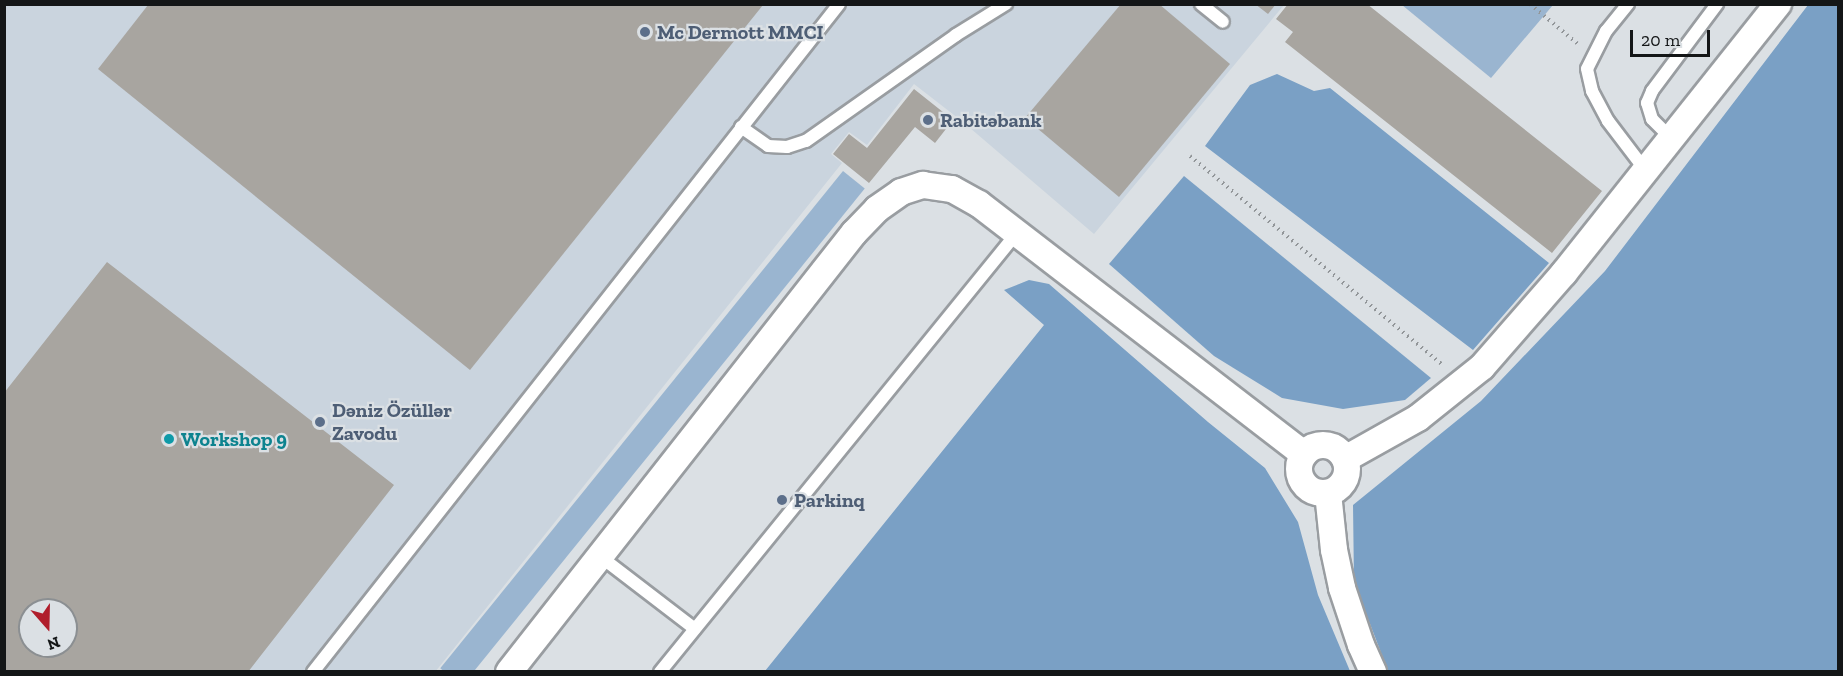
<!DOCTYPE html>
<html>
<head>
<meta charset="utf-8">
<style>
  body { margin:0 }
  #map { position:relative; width:1843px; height:676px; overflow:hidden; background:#dbe0e4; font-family:"Zilla Slab",serif }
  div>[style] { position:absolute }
  .built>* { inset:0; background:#cad4de }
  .green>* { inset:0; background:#9ab5d0; transform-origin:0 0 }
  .forest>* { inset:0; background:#7aa0c5 }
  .building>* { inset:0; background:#a8a5a0 }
  .path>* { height:4px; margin-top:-2px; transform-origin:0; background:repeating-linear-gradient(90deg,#929699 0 1.5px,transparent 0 6px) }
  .roads { filter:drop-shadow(2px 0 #999da1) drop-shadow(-2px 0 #999da1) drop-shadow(0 2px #999da1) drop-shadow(0 -2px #999da1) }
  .service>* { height:12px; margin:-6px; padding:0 6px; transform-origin:6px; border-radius:6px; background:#fff }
  .minor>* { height:26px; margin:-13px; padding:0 13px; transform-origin:13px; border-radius:13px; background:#fff }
  .minor>.ring { margin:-13px; padding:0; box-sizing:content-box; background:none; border:26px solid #fff; border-radius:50% }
  .dots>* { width:16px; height:16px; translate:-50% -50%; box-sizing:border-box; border:3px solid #dbe0e4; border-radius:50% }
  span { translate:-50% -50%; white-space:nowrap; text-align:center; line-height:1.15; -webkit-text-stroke:4.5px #dbe0e4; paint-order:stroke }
  .service-label { font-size:20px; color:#4e5e75; font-weight:700 }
  .left { translate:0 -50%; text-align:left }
  .culture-label { font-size:20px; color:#0d838f; font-weight:700 }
  .frame { position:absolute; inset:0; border:6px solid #141617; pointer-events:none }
  .north { position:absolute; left:18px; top:598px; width:60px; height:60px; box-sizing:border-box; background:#dbe0e4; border:2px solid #8b8f92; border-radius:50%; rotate:160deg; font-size:16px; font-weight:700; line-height:24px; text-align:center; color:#141617 }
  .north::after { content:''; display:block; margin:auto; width:21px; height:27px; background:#b01d2b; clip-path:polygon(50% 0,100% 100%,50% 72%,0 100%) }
  .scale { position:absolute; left:1630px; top:30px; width:80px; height:27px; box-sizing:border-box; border:3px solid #141617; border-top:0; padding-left:8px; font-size:18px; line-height:21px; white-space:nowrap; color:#141617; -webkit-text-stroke:4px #dbe0e4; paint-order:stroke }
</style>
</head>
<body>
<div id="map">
  <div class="built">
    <i style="clip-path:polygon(evenodd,4px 5px,1284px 5px,1094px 234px,963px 122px,914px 84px,867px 145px,849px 132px,831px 154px,842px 163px,435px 672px,5px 671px,4px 5px,30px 610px,66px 610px,66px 646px,30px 646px,30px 610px)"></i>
  </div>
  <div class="green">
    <i style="clip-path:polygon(1402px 5px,1553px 5px,1491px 78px)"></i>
    <i style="left:843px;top:171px;width:28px;height:640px;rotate:39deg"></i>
  </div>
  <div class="forest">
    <i style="clip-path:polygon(1808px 5px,1838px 5px,1838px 671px,1388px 671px,1354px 582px,1353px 505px,1481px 401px,1605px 271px)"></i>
    <i style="clip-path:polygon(1277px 74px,1314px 91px,1330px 88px,1549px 263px,1473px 350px,1205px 146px,1250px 85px)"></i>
    <i style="clip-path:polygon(1184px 176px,1431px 378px,1405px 400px,1343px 409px,1282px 398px,1214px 356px,1109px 264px)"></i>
    <i style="clip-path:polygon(1029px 280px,1049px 284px,1208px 422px,1265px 468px,1298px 522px,1318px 595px,1350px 671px,765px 671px,1044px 325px,1004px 290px)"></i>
  </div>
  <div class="building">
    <i style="clip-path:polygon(1121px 4px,1159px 4px,1230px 64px,1119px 197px,1025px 118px)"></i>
    <i style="clip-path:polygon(1255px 4px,1276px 4px,1268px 14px)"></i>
    <i style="clip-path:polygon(1288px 4px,1367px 4px,1602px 191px,1552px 253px,1285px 42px,1293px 32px,1276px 19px)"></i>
    <i style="clip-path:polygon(148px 5px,763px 5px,470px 370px,98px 69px)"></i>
    <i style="clip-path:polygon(914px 89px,953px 120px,935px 143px,915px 127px,869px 183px,833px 154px,849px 134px,867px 148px)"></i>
    <i style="clip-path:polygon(evenodd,107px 262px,394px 485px,248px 672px,4px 672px,4px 393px,107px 262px,30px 610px,66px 610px,66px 646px,30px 646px,30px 610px)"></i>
  </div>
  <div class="path">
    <i style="left:1530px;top:4px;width:62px;rotate:39.8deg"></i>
    <i style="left:1190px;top:156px;width:328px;rotate:39.6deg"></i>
  </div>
  <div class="roads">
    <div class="service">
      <i style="left:1201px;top:4px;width:28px;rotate:39deg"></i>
      <i style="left:1628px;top:4px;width:35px;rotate:129deg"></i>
      <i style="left:1606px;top:31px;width:42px;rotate:116.6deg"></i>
      <i style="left:1587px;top:69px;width:23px;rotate:77deg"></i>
      <i style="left:1592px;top:91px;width:34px;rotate:62deg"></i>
      <i style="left:1608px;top:121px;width:63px;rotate:52.8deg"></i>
      <i style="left:741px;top:127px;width:33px;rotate:35deg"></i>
      <i style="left:768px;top:146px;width:19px;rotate:3deg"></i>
      <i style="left:787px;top:147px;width:20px;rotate:-18deg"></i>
      <i style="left:806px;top:141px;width:184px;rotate:-35.2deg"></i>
      <i style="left:956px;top:35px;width:59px;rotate:-31.8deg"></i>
      <i style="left:1671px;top:138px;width:27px;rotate:-135deg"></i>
      <i style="left:1652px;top:119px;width:17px;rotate:-107deg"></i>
      <i style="left:1647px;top:103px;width:13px;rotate:-67deg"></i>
      <i style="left:1652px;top:91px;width:109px;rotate:-53.2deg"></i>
      <i style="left:601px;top:557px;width:118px;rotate:37.5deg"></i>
      <i style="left:313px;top:672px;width:850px;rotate:-51.78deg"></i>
      <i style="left:660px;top:672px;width:564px;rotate:-50.9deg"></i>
    </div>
    <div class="minor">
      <i class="ring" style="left:1299px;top:445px;width:22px;height:22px"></i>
      <i style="left:1345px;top:459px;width:84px;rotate:-29.3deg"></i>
      <i style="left:1418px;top:418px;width:82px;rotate:-38.6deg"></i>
      <i style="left:1482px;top:367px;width:125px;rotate:-48.9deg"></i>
      <i style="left:1564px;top:273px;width:344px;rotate:-51.5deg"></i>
      <i style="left:1328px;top:493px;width:57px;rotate:84deg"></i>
      <i style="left:1334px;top:550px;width:39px;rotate:78deg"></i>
      <i style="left:1342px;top:588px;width:60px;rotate:71.6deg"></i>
      <i style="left:1361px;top:645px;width:30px;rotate:66deg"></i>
      <i style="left:509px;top:672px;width:558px;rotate:-51.84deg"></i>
      <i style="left:854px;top:233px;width:33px;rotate:-46deg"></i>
      <i style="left:877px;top:209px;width:29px;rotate:-35deg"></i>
      <i style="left:901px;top:192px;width:23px;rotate:-18deg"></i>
      <i style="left:923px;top:185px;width:29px;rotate:8deg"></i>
      <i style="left:952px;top:189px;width:31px;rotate:29deg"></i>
      <i style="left:979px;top:204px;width:410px;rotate:37.6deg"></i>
    </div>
  </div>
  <div class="dots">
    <i style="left:645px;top:32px;background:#5c6f8a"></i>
    <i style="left:928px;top:120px;background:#5c6f8a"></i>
    <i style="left:320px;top:422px;background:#5c6f8a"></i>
    <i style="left:169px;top:439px;background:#0f9aa8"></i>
    <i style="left:782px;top:500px;background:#5c6f8a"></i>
  </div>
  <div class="service-label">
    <span class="left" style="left:657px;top:32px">Mc Dermott MMCI</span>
    <span class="left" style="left:940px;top:120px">Rabitəbank</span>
    <span class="left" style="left:332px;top:422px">Dəniz Özüllər<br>Zavodu</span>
    <span class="left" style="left:794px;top:500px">Parkinq</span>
  </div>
  <div class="culture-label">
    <span class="left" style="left:181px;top:439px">Workshop 9</span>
  </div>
  <div class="frame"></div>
  <div class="north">N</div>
  <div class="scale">20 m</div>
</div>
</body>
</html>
